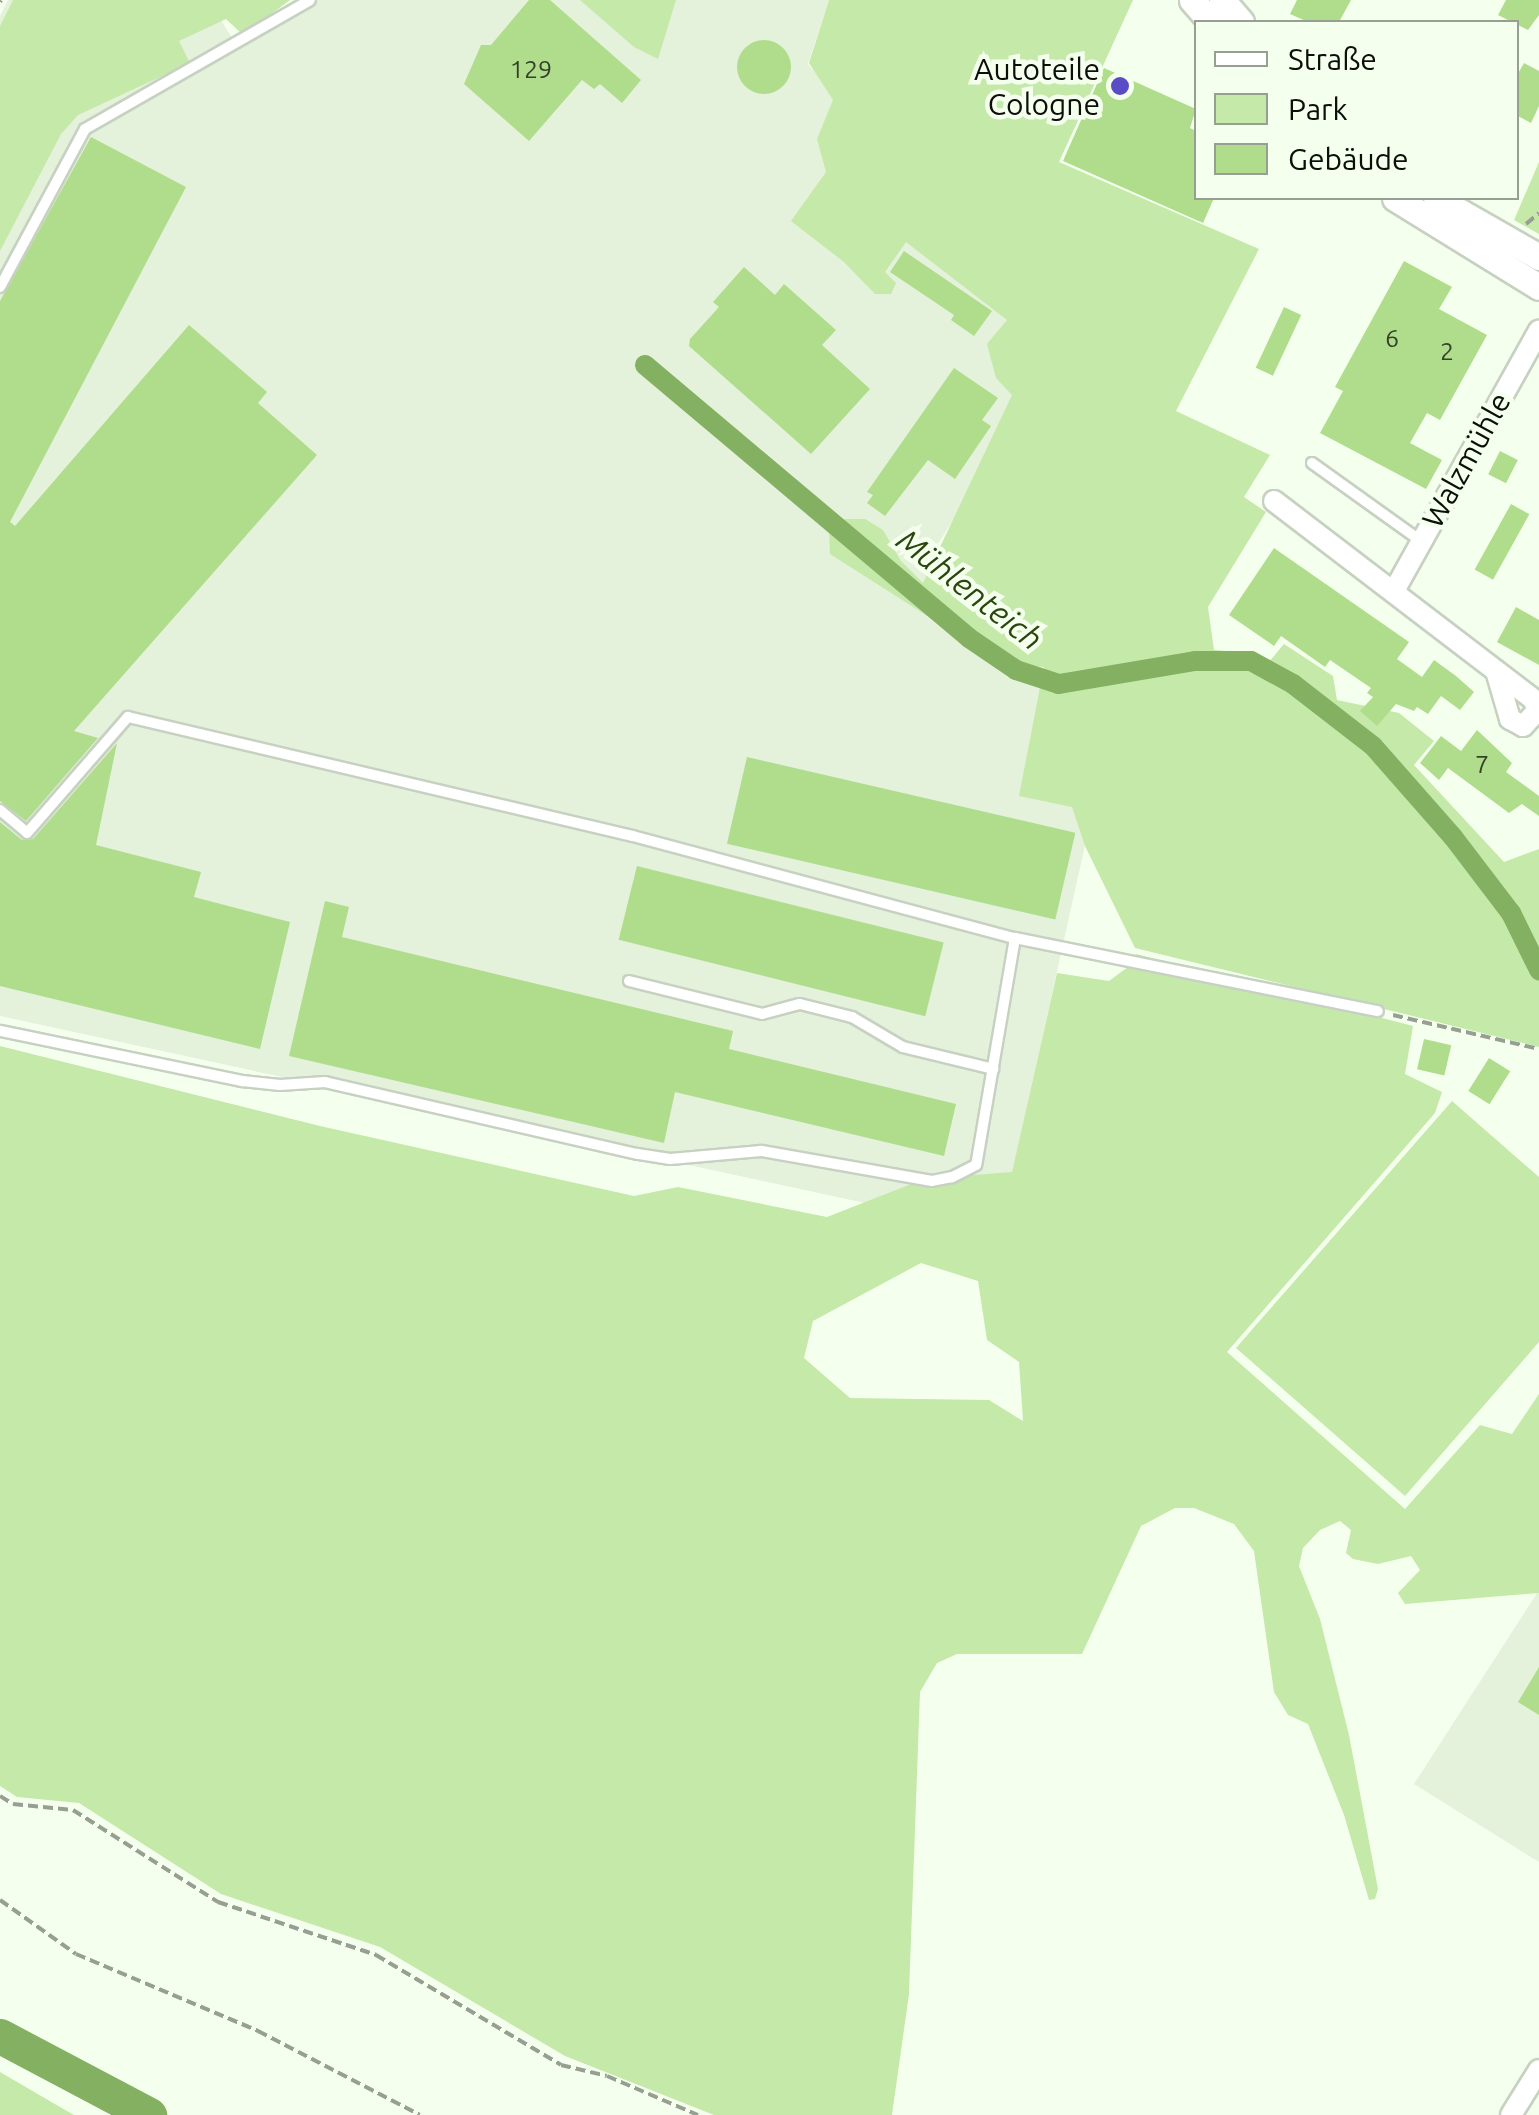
<!DOCTYPE html>
<html>
<head>
<meta charset="utf-8">
<style>
  body { margin:0 }
  #map { position:relative; width:1539px; height:2115px; overflow:hidden; background:#f5ffee; font-family:Ubuntu,sans-serif }
  div>[style] { position:absolute }
  .built>* { inset:0; background:#e4f1db }
  .green>* { inset:0; background:#c4e9a9 }
  .canal>* { height:20px; margin:-10px; padding:0 10px; transform-origin:10px; border-radius:10px; background:#83b061 }
  .river>* { height:35px; margin:-17.5px; padding:0 17.5px; transform-origin:17.5px; border-radius:17.5px; background:#83b061 }
  .building>* { inset:0; background:#afdd8c; transform-origin:0 0 }
  .round { border-radius:50% }
  .path>* { height:4px; margin-top:-2px; transform-origin:0; background:repeating-linear-gradient(90deg,#979e92 0 10px,transparent 0 15px) }
  .roads { filter:drop-shadow(2px 0 #c7d1c1) drop-shadow(-2px 0 #c7d1c1) drop-shadow(0 2px #c7d1c1) drop-shadow(0 -2px #c7d1c1) }
  .service>* { height:10px; margin:-5px; padding:0 5px; transform-origin:5px; border-radius:5px; background:#fff }
  .minor>* { height:20px; margin:-10px; padding:0 10px; transform-origin:10px; border-radius:10px; background:#fff }
  .tertiary>* { height:25px; margin:-12.5px; padding:0 12.5px; transform-origin:12.5px; border-radius:12.5px; background:#fff }
  .dots>* { width:28px; height:28px; translate:-50% -50%; box-sizing:border-box; border:5px solid #f5ffee; border-radius:50% }
  span { translate:-50% -50%; white-space:nowrap; text-align:center; line-height:1.15; -webkit-text-stroke:9px #f5ffee; paint-order:stroke }
  .number-label { font-size:25px; color:#34422a }
  .number-label span { -webkit-text-stroke-width:0 }
  .poi-label { font-size:30px; color:#0b0e09 }
  .right { translate:-100% -50%; text-align:right }
  .street-label { font-size:30px; color:#0b0e09 }
  .water-label { font-size:32px; color:#2a460e; font-style:italic }
  .legend { position:absolute; left:1194px; top:20px; width:325px; height:180px; box-sizing:border-box; background:#f5ffee; border:2px solid #979f92; margin:0; padding:12px 18px; list-style:none; font-size:30px; color:#0b0e09 }
  .legend li { display:flex; align-items:center; gap:20px; height:50px }
  .legend b { width:50px; border:2px solid #979f92 }
</style>
</head>
<body>
<div id="map">
  <div class="built">
    <i style="clip-path:polygon(8px 0,208px 0,236px 44px,297px 0,829px 0,808px 64px,1057px 352px,925px 565px,1130px 643px,999px 1232px,0 1016px,0 16px)"></i>
    <i style="clip-path:polygon(1539px 1590px,1539px 1862px,1414px 1784px)"></i>
  </div>
  <div class="green">
    <i style="clip-path:polygon(13px 0,290px 0,243px 35px,226px 19px,179px 41px,190px 63px,78px 115px,61px 134px,0 251px,0 26px)"></i>
    <i style="clip-path:polygon(580px 0,676px 0,658px 59px,634px 47px)"></i>
    <i style="clip-path:polygon(829px 0,1133px 0,1059px 162px,1259px 249px,1176px 411px,1270px 455px,1244px 497px,1266px 512px,1208px 607px,1214px 650px,1251px 653px,1269px 662px,1284px 644px,1333px 676px,1337px 700px,1399px 713px,1434px 741px,1414px 765px,1504px 862px,1539px 849px,1539px 1047px,1135px 948px,1085px 846px,1072px 807px,1019px 796px,1044px 667px,990px 663px,932px 619px,830px 554px,829px 529px,845px 519px,865px 519px,883px 530px,901px 561px,923px 583px,1012px 395px,996px 378px,987px 344px,1007px 320px,906px 242px,885px 272px,896px 283px,891px 294px,875px 294px,844px 262px,791px 221px,826px 172px,817px 139px,833px 100px,809px 63px)"></i>
    <i style="clip-path:polygon(1539px 162px,1539px 234px,1514px 220px)"></i>
    <i style="clip-path:polygon(evenodd,1136px 954px,1413px 1026px,1405px 1074px,1442px 1092px,1435px 1113px,1227px 1352px,1405px 1509px,1480px 1425px,1512px 1434px,1539px 1394px,1539px 1593px,1405px 1604px,1398px 1593px,1420px 1570px,1411px 1556px,1378px 1564px,1353px 1559px,1346px 1553px,1351px 1530px,1340px 1521px,1320px 1530px,1303px 1548px,1299px 1566px,1320px 1619px,1349px 1735px,1378px 1889px,1375px 1899px,1369px 1900px,1344px 1815px,1308px 1724px,1288px 1715px,1274px 1692px,1254px 1551px,1234px 1524px,1194px 1508px,1175px 1508px,1141px 1526px,1082px 1654px,957px 1654px,937px 1663px,920px 1692px,909px 1994px,892px 2115px,714px 2115px,565px 2056px,380px 1947px,221px 1894px,79px 1803px,17px 1797px,0 1786px,0 1046px,320px 1126px,634px 1196px,678px 1187px,827px 1217px,924px 1179px,1012px 1172px,1057px 973px,1109px 981px,1132px 964px,1136px 954px,921px 1263px,978px 1281px,987px 1340px,1019px 1362px,1023px 1421px,989px 1400px,850px 1398px,804px 1358px,813px 1321px,921px 1263px)"></i>
    <i style="clip-path:polygon(1452px 1101px,1539px 1177px,1539px 1342px,1405px 1496px,1236px 1348px)"></i>
    <i style="clip-path:polygon(0 2072px,60px 2107px,74px 2115px,0 2115px)"></i>
  </div>
  <div class="canal">
    <i style="left:645px;top:365px;width:424px;rotate:40.1deg"></i>
    <i style="left:969px;top:638px;width:57px;rotate:34.2deg"></i>
    <i style="left:1016px;top:670px;width:45px;rotate:18deg"></i>
    <i style="left:1059px;top:684px;width:138px;rotate:-9.6deg"></i>
    <i style="left:1195px;top:661px;width:56px"></i>
    <i style="left:1251px;top:661px;width:48px;rotate:28.7deg"></i>
    <i style="left:1293px;top:684px;width:101px;rotate:37.8deg"></i>
    <i style="left:1373px;top:746px;width:121px;rotate:48.7deg"></i>
    <i style="left:1453px;top:837px;width:96px;rotate:52.7deg"></i>
    <i style="left:1511px;top:913px;width:64px;rotate:63.8deg"></i>
  </div>
  <div class="river">
    <i style="left:0;top:2036px;width:169px;rotate:27.9deg"></i>
  </div>
  <div class="building">
    <i style="clip-path:polygon(529px 0,550px 0,641px 80px,622px 103px,600px 84px,594px 89px,582px 80px,529px 141px,464px 84px,481px 45px,491px 45px)"></i>
    <i style="clip-path:polygon(1297px 0,1351px 0,1339px 22px,1308px 22px,1290px 14px)"></i>
    <i style="clip-path:polygon(1506px 0,1539px 0,1539px 15px,1528px 30px,1498px 15px)"></i>
    <i class="round" style="left:737px;top:40px;width:54px;height:54px"></i>
    <i style="clip-path:polygon(1524px 63px,1539px 71px,1539px 106px,1531px 123px,1516px 115px,1516px 77px)"></i>
    <i style="clip-path:polygon(1104px 68px,1196px 109px,1190px 128px,1196px 131px,1196px 198px,1214px 198px,1203px 223px,1063px 161px)"></i>
    <i style="clip-path:polygon(91px 137px,186px 187px,10px 522px,15px 526px,189px 325px,267px 392px,258px 403px,317px 455px,74px 731px,98px 738px,26px 821px,0 801px,0 301px)"></i>
    <i style="clip-path:polygon(904px 251px,992px 311px,974px 336px,951px 320px,954px 315px,890px 272px)"></i>
    <i style="clip-path:polygon(1404px 261px,1452px 287px,1439px 309px,1487px 335px,1440px 420px,1427px 413px,1410px 443px,1442px 460px,1426px 489px,1320px 433px,1343px 391px,1335px 387px)"></i>
    <i style="clip-path:polygon(744px 267px,775px 295px,784px 284px,836px 330px,822px 345px,870px 389px,811px 454px,689px 346px,690px 339px,719px 307px,713px 302px)"></i>
    <i style="left:1284px;top:307px;width:19px;height:67px;rotate:25deg"></i>
    <i style="clip-path:polygon(954px 368px,998px 398px,982px 420px,991px 426px,955px 479px,928px 460px,885px 516px,867px 503px,873px 495px,867px 492px)"></i>
    <i style="left:1500px;top:451px;width:20px;height:26px;rotate:27deg"></i>
    <i style="left:1511px;top:504px;width:21px;height:75px;rotate:29deg"></i>
    <i style="clip-path:polygon(1274px 548px,1409px 642px,1397px 659px,1422px 677px,1434px 660px,1456px 676px,1474px 692px,1460px 710px,1441px 696px,1428px 714px,1417px 707px,1414px 711px,1396px 704px,1377px 726px,1360px 711px,1373px 697px,1367px 693px,1371px 688px,1330px 660px,1325px 667px,1281px 636px,1274px 646px,1229px 615px)"></i>
    <i style="clip-path:polygon(1516px 607px,1539px 620px,1539px 665px,1497px 642px)"></i>
    <i style="clip-path:polygon(1477px 730px,1512px 763px,1506px 772px,1539px 796px,1539px 816px,1522px 804px,1509px 813px,1448px 768px,1439px 780px,1420px 763px,1441px 736px,1461px 751px)"></i>
    <i style="clip-path:polygon(117px 743px,96px 845px,201px 872px,194px 897px,290px 922px,260px 1049px,0 986px,0 822px,22px 840px,33px 839px)"></i>
    <i style="left:747px;top:757px;width:337px;height:89px;rotate:13deg"></i>
    <i style="left:637px;top:866px;width:316px;height:76px;rotate:14deg"></i>
    <i style="clip-path:polygon(325px 901px,349px 907px,342px 937px,733px 1031px,729px 1049px,956px 1104px,944px 1156px,675px 1092px,664px 1143px,289px 1056px)"></i>
    <i style="left:1424px;top:1039px;width:28px;height:31px;rotate:13deg"></i>
    <i style="left:1489px;top:1058px;width:25px;height:39px;rotate:32deg"></i>
    <i style="clip-path:polygon(1539px 1667px,1539px 1715px,1518px 1702px)"></i>
  </div>
  <div class="path">
    <i style="left:0;top:2px;width:2px;rotate:-63deg"></i>
    <i style="left:1526px;top:224px;width:17px;rotate:-40deg"></i>
    <i style="left:1393px;top:1015px;width:150px;rotate:13.1deg"></i>
    <i style="left:0;top:1796px;width:15px;rotate:32deg"></i>
    <i style="left:13px;top:1804px;width:60px;rotate:5.7deg"></i>
    <i style="left:73px;top:1810px;width:172px;rotate:32.4deg"></i>
    <i style="left:218px;top:1902px;width:167px;rotate:18.5deg"></i>
    <i style="left:376px;top:1955px;width:215px;rotate:30.7deg"></i>
    <i style="left:561px;top:2065px;width:47px;rotate:13.4deg"></i>
    <i style="left:607px;top:2076px;width:99px;rotate:23.2deg"></i>
    <i style="left:0;top:1900px;width:93px;rotate:35.4deg"></i>
    <i style="left:76px;top:1954px;width:198px;rotate:22.9deg"></i>
    <i style="left:258px;top:2031px;width:182px;rotate:27.4deg"></i>
  </div>
  <div class="roads">
    <div class="service">
      <i style="left:0;top:287px;width:179px;rotate:-61.7deg"></i>
      <i style="left:85px;top:129px;width:259px;rotate:-29.8deg"></i>
      <i style="left:1312px;top:463px;width:134px;rotate:35.6deg"></i>
      <i style="left:0;top:810px;width:35px;rotate:40deg"></i>
      <i style="left:27px;top:833px;width:154px;rotate:-49deg"></i>
      <i style="left:128px;top:717px;width:519px;rotate:13.26deg"></i>
      <i style="left:633px;top:836px;width:395px;rotate:15deg"></i>
      <i style="left:1015px;top:938px;width:230px;rotate:99.7deg"></i>
      <i style="left:976px;top:1165px;width:27px;rotate:153deg"></i>
      <i style="left:952px;top:1177px;width:20px;rotate:169deg"></i>
      <i style="left:932px;top:1181px;width:174px;rotate:-170deg"></i>
      <i style="left:761px;top:1151px;width:91px;rotate:175deg"></i>
      <i style="left:670px;top:1159px;width:33px;rotate:-171deg"></i>
      <i style="left:637px;top:1154px;width:320px;rotate:-167deg"></i>
      <i style="left:325px;top:1082px;width:45px;rotate:176.2deg"></i>
      <i style="left:280px;top:1085px;width:38px;rotate:-174deg"></i>
      <i style="left:242px;top:1081px;width:247px;rotate:-168.3deg"></i>
      <i style="left:1015px;top:938px;width:370px;rotate:11.4deg"></i>
      <i style="left:629px;top:981px;width:137px;rotate:13.9deg"></i>
      <i style="left:762px;top:1014px;width:39px;rotate:-15deg"></i>
      <i style="left:800px;top:1004px;width:54px;rotate:14deg"></i>
      <i style="left:852px;top:1017px;width:59px;rotate:30.5deg"></i>
      <i style="left:903px;top:1047px;width:93px;rotate:13.7deg"></i>
    </div>
    <div class="minor">
      <i style="left:1274px;top:501px;width:326px;rotate:37.4deg"></i>
      <i style="left:1533px;top:699px;width:12px;rotate:66deg"></i>
      <i style="left:1538px;top:710px;width:22px;rotate:133deg"></i>
      <i style="left:1523px;top:726px;width:15px;rotate:-152deg"></i>
      <i style="left:1510px;top:719px;width:50px;rotate:-106.3deg"></i>
      <i style="left:1394px;top:591px;width:298px;rotate:-60.9deg"></i>
      <i style="left:1511px;top:2115px;width:53px;rotate:-58.1deg"></i>
    </div>
    <div class="tertiary">
      <i style="left:1192px;top:0;width:29px;rotate:49deg"></i>
      <i style="left:1222px;top:0;width:29px;rotate:49deg"></i>
      <i style="left:1395px;top:198px;width:169px;rotate:31.7deg"></i>
      <i style="left:1436px;top:198px;width:119px;rotate:29.8deg"></i>
    </div>
  </div>
  <div class="dots">
    <i style="left:1120px;top:86px;background:#594cc4"></i>
  </div>
  <div class="number-label">
    <span style="left:531px;top:69px">129</span>
    <span style="left:1392px;top:338px">6</span>
    <span style="left:1447px;top:351px">2</span>
    <span style="left:1482px;top:764px">7</span>
  </div>
  <div class="poi-label">
    <span class="right" style="left:1100px;top:86px">Autoteile<br>Cologne</span>
  </div>
  <div class="street-label">
    <span style="left:1466px;top:460px;rotate:-61deg">Walzmühle</span>
  </div>
  <div class="water-label">
    <span style="left:970px;top:589px;rotate:38deg">Mühlenteich</span>
  </div>
  <ul class="legend">
  <li><b style="height:12px;background:#fff"></b>Straße</li>
  <li><b style="height:28px;background:#c4e9a9"></b>Park</li>
  <li><b style="height:28px;background:#afdd8c"></b>Gebäude</li>
  </ul>
</div>
</body>
</html>
